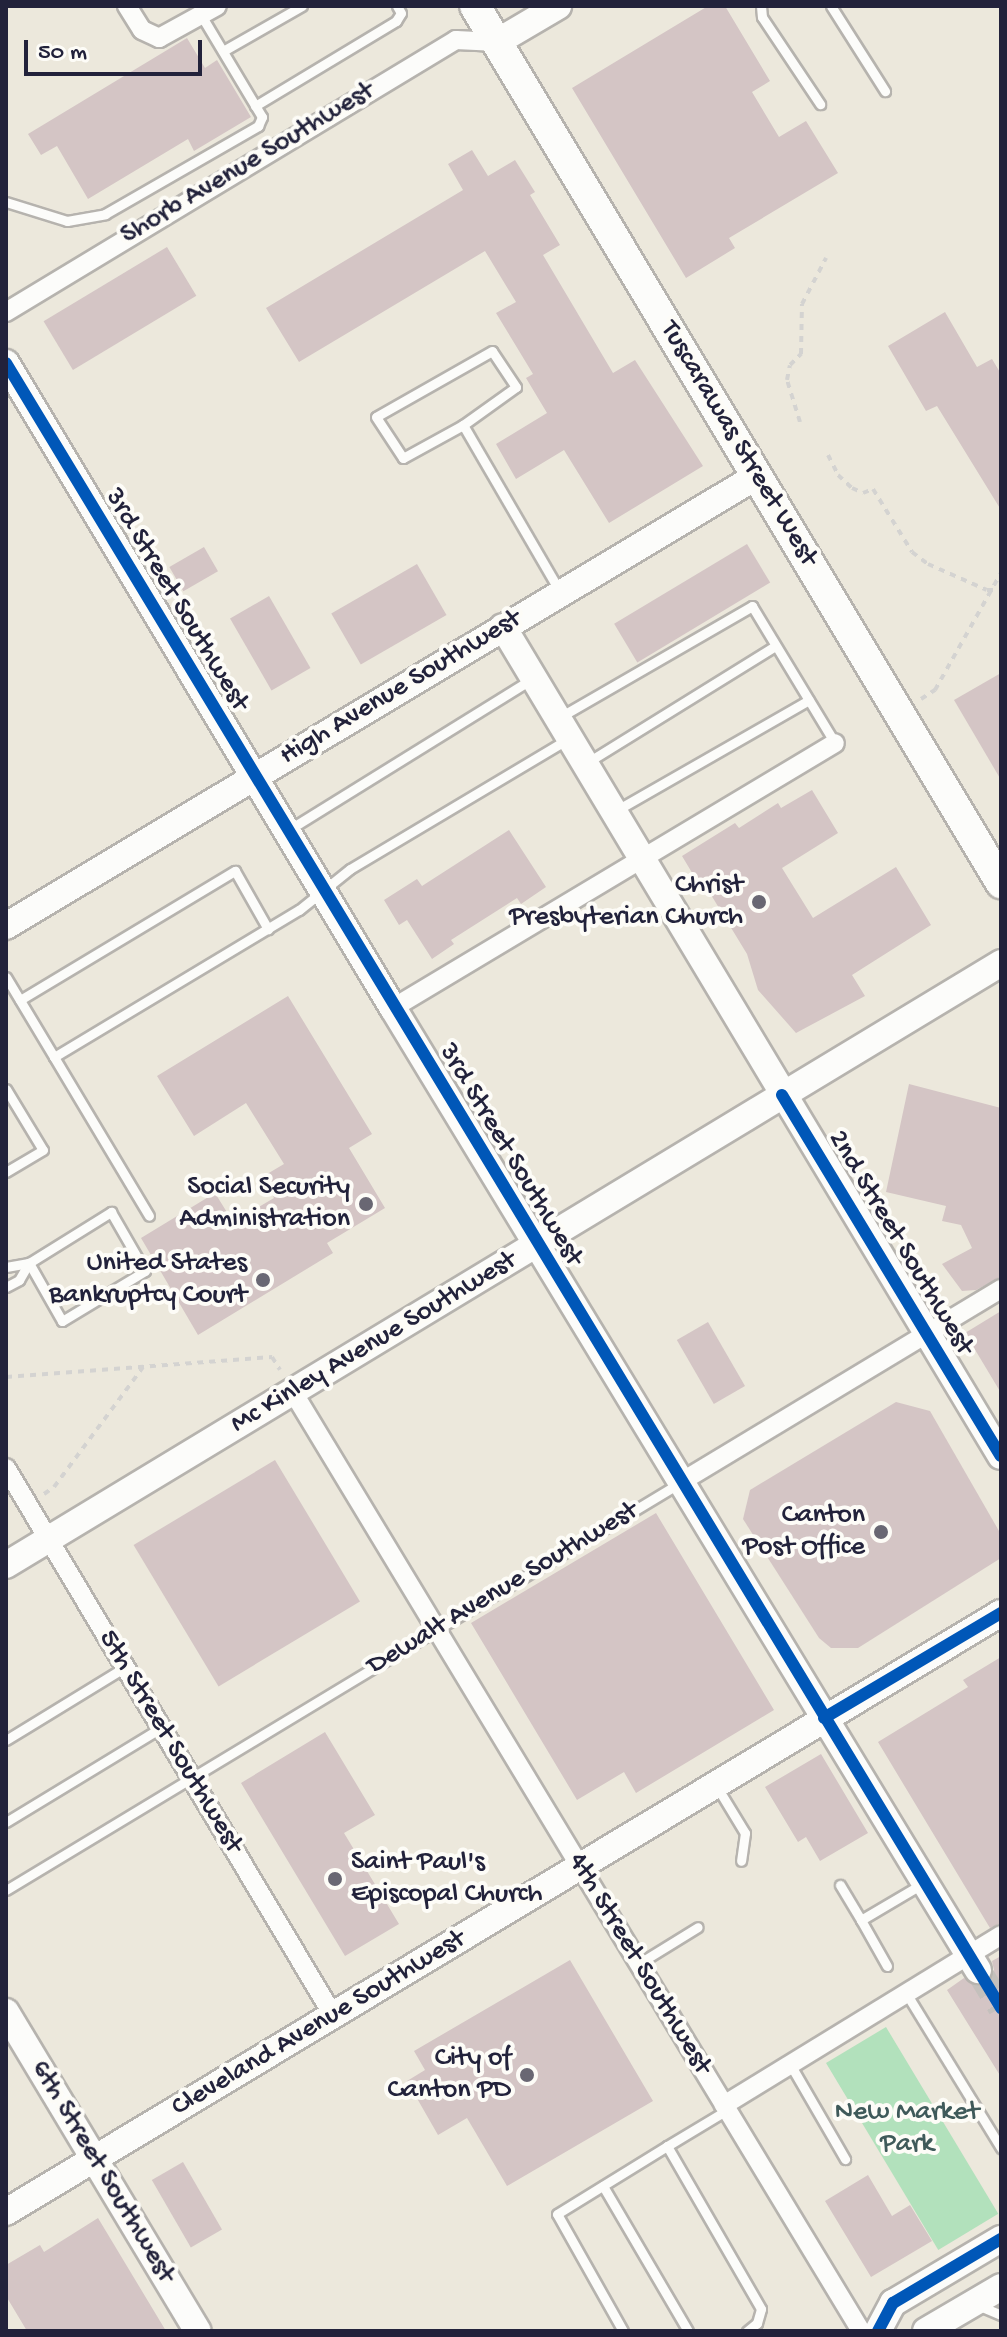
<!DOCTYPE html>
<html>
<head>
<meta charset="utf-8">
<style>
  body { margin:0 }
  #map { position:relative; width:1007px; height:2337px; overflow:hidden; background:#ece8dc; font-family:"Gochi Hand",sans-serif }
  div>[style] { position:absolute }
  .green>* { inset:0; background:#b2e1bc; transform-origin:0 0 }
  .building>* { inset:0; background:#d4c5c5; transform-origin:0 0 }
  .secondary-tunnel>* { height:26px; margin-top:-13px; transform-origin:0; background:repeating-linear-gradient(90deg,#c4c0bc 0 26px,transparent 0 39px) }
  .path>* { height:4px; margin-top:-2px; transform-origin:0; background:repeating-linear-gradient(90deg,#d4d3d1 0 6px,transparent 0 12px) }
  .roads { filter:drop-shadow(2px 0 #b6b3ae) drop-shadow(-2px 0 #b6b3ae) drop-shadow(0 2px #b6b3ae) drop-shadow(0 -2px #b6b3ae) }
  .lane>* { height:9px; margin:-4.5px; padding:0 4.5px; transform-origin:4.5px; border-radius:4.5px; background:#fcfcfa }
  .street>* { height:18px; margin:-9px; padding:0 9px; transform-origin:9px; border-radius:9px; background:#fcfcfa }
  .secondary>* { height:26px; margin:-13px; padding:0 13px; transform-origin:13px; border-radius:13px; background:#fcfcfa }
  .primary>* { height:30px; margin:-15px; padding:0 15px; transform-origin:15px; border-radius:15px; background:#fcfcfa }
  .cycleway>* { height:12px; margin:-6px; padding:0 6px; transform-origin:6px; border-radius:6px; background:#0057b8 }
  .dots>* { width:22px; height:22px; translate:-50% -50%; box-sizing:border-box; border:4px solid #fdfcf7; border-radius:50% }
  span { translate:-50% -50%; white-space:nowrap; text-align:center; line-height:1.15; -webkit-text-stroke:8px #fdfcf7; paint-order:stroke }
  .street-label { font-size:28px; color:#22223b }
  .poi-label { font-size:28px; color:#22223b }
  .right { translate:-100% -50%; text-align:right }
  .left { translate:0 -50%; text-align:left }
  .park-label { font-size:28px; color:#3f5a5a }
  .frame { position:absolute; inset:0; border:8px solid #22223b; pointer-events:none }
  .scale { position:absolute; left:24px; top:40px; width:178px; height:36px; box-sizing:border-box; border:4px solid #22223b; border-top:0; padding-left:10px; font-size:24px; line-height:28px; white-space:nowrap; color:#22223b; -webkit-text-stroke:6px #fdfcf7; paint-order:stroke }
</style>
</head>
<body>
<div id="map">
  <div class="green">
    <i style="left:886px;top:2027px;width:218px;height:70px;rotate:59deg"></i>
  </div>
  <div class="building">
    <i style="clip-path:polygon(708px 6px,725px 6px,770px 81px,752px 92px,779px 137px,806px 121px,838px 173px,729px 238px,735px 248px,686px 278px,572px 88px)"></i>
    <i style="clip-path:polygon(187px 38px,205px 68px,217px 60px,251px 117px,194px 151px,188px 139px,88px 199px,57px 146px,41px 155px,28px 134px)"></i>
    <i style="clip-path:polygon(472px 150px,488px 176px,515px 160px,535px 192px,530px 195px,560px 245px,543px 255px,613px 373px,635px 360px,703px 466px,609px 523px,564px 450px,516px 479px,496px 444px,547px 413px,526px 378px,533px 374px,496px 313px,516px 302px,485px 251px,299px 362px,266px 308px,463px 190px,448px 164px)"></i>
    <i style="left:167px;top:247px;width:57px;height:144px;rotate:59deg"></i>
    <i style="clip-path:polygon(945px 312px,977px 367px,992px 359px,1001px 374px,1001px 510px,937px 406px,926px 411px,888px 346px)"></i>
    <i style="left:747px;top:544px;width:45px;height:155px;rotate:59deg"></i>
    <i style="left:204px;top:547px;width:28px;height:40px;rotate:60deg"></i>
    <i style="left:417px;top:564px;width:59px;height:99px;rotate:60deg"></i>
    <i style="left:269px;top:596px;width:83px;height:45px;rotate:60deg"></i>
    <i style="clip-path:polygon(1001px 673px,1001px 780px,954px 700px)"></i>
    <i style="clip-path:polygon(812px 790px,838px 833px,782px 868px,813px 918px,896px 867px,931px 925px,852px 975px,865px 996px,796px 1033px,758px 990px,747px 954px,705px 885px,700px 886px,682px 856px,735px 823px,739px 828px,778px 803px,781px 808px)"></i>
    <i style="clip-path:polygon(509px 830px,546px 887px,521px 904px,517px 898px,451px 940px,454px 944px,432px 959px,407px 920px,399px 925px,384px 900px,417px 879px,422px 886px)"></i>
    <i style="clip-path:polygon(288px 996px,372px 1134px,349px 1148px,385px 1208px,327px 1243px,333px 1253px,198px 1335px,141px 1238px,215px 1193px,233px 1222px,274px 1198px,262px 1177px,284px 1164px,246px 1103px,194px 1136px,157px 1076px)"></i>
    <i style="clip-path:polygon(909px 1084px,1001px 1108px,1001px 1277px,976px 1290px,962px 1291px,942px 1264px,972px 1248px,961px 1225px,942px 1221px,946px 1206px,886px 1192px)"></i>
    <i style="clip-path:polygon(1001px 1311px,1001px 1393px,965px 1333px)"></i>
    <i style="left:708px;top:1322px;width:74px;height:36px;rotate:60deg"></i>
    <i style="clip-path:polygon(896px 1402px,930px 1411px,999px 1531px,1001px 1558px,858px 1648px,831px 1648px,819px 1638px,743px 1519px,750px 1490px)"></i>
    <i style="left:275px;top:1460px;width:165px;height:165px;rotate:59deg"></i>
    <i style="clip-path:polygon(656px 1513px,774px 1710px,636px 1793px,624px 1772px,577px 1800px,471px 1623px)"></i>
    <i style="clip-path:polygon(1001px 1657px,1001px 1923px,990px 1928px,878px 1742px,968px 1687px,963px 1680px)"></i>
    <i style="clip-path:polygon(325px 1732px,375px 1815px,344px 1833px,399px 1924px,345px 1956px,241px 1783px)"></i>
    <i style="clip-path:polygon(821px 1754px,868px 1833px,820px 1861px,806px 1837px,798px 1842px,765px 1787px)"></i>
    <i style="clip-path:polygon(1001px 1956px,1001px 2077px,947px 1990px,964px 1978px,978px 1986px,987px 1983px,994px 1970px,992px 1961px)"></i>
    <i style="clip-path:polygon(570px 1960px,653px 2101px,507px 2186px,467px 2118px,438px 2135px,407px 2081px,425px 2070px,414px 2051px)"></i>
    <i style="left:183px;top:2162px;width:78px;height:36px;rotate:60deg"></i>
    <i style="clip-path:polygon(868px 2175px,892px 2216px,910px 2205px,932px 2241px,871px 2277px,825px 2201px)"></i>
    <i style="clip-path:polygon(98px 2218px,166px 2331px,27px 2331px,6px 2296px,6px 2265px,40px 2245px,44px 2252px)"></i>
  </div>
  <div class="secondary-tunnel">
    <i style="left:978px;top:1970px;width:44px;rotate:58.8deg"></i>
  </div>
  <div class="path">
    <i style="left:800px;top:422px;width:44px;rotate:-107.2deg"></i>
    <i style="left:787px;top:380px;width:15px;rotate:-79deg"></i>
    <i style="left:790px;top:365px;width:16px;rotate:-45deg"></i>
    <i style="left:801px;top:354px;width:50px;rotate:-88.9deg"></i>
    <i style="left:802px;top:304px;width:52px;rotate:-62.4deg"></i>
    <i style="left:828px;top:455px;width:22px;rotate:63deg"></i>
    <i style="left:838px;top:475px;width:19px;rotate:43deg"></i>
    <i style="left:852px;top:488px;width:12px;rotate:24deg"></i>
    <i style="left:863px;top:493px;width:11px;rotate:-22deg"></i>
    <i style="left:873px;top:489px;width:74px;rotate:58.2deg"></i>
    <i style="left:912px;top:552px;width:20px;rotate:37deg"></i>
    <i style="left:928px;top:564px;width:64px;rotate:23.8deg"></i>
    <i style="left:987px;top:590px;width:14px"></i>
    <i style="left:921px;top:699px;width:17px;rotate:-33deg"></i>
    <i style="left:935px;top:690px;width:134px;rotate:-60.6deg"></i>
    <i style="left:6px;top:1377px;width:267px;rotate:-4.3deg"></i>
    <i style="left:272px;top:1357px;width:15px;rotate:58deg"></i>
    <i style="left:44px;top:1494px;width:12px;rotate:-35deg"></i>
    <i style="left:54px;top:1487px;width:149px;rotate:-53.4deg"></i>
  </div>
  <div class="roads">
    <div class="lane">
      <i style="left:761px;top:6px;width:11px;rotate:85deg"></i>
      <i style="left:762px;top:17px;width:105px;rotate:56.3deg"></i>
      <i style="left:831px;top:6px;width:101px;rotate:57.6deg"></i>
      <i style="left:223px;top:51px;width:91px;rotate:-29.7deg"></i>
      <i style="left:255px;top:106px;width:165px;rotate:-31.1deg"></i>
      <i style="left:396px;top:21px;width:9px;rotate:-58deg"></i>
      <i style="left:401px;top:13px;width:8px;rotate:-120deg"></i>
      <i style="left:6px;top:202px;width:64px;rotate:17.3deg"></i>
      <i style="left:67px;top:221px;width:39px;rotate:-10deg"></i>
      <i style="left:105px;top:214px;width:177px;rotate:-29.9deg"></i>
      <i style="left:258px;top:126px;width:10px;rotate:-66deg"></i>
      <i style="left:262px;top:117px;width:119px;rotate:-120.9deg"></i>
      <i style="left:463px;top:425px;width:65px;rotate:-35.6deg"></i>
      <i style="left:516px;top:387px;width:43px;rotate:-123.7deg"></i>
      <i style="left:492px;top:351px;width:133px;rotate:150.4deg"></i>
      <i style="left:376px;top:417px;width:49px;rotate:56.6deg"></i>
      <i style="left:403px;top:458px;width:68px;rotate:-28.8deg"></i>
      <i style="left:463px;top:425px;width:191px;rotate:59.8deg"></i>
      <i style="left:560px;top:717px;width:222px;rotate:-30deg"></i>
      <i style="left:752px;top:606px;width:160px;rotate:58.8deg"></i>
      <i style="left:588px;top:762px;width:220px;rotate:-31.8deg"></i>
      <i style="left:617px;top:810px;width:221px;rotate:-29.8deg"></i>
      <i style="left:290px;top:829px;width:285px;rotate:-31.8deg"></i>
      <i style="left:6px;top:977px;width:93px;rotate:59deg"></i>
      <i style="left:54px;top:1057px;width:286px;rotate:-31deg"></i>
      <i style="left:299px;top:910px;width:65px;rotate:-38.8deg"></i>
      <i style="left:350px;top:869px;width:252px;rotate:-30.8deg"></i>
      <i style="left:20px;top:1000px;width:251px;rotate:-31deg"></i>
      <i style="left:235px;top:871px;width:67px;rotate:60.4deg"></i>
      <i style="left:54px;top:1057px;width:185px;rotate:59.1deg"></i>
      <i style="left:6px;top:1089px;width:71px;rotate:58.8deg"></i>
      <i style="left:43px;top:1150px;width:43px;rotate:149.3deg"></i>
      <i style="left:6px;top:1267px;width:23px;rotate:-10deg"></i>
      <i style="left:29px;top:1263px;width:97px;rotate:-31.9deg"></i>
      <i style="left:111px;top:1212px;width:68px;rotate:60deg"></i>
      <i style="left:145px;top:1271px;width:97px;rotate:148.9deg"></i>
      <i style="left:62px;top:1321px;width:67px;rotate:-119.6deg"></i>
      <i style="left:6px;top:1287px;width:15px;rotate:-28deg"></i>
      <i style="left:19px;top:1280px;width:20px;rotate:-60deg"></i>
      <i style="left:6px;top:1740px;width:140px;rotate:-31.5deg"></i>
      <i style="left:717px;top:1787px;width:54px;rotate:58.7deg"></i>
      <i style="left:745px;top:1833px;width:28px;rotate:98deg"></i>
      <i style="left:6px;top:1822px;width:183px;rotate:-31.3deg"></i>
      <i style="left:840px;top:1885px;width:41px;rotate:59deg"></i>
      <i style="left:6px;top:1890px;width:785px;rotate:-31.14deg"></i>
      <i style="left:638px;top:1964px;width:70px;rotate:-31.7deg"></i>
      <i style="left:887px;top:1966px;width:53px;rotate:-119.5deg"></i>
      <i style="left:861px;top:1920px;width:71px;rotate:-30.5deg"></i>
      <i style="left:906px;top:1993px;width:182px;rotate:58.5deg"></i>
      <i style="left:790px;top:2064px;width:110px;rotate:59.9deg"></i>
      <i style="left:727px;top:2110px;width:70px;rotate:149deg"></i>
      <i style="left:667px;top:2146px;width:188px;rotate:60deg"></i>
      <i style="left:761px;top:2309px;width:15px;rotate:106deg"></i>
      <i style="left:757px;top:2323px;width:13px;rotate:141deg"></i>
      <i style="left:603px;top:2186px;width:168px;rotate:59.6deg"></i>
      <i style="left:980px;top:2306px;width:23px;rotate:23deg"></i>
      <i style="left:623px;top:2331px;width:134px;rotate:-119.4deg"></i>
      <i style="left:557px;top:2214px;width:129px;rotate:-31.7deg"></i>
    </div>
    <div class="street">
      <i style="left:127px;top:6px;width:28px;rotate:58deg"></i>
      <i style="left:142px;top:30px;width:19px;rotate:25deg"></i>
      <i style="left:159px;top:38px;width:66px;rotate:-28.9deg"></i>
      <i style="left:6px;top:312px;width:526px;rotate:-31.15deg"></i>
      <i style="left:456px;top:40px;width:41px;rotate:2.8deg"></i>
      <i style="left:393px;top:1008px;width:515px;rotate:-30.94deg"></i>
      <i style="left:293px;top:1392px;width:1097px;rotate:58.83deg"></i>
      <i style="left:6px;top:1468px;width:637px;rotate:59.13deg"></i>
      <i style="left:681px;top:1482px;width:374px;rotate:-31.1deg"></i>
      <i style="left:724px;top:2105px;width:325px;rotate:-31.5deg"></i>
    </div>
    <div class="secondary">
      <i style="left:497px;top:42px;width:71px;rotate:-30.5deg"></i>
      <i style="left:6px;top:363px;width:752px;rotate:59.04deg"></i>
      <i style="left:393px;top:1008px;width:1126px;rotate:58.7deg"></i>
      <i style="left:503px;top:627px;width:967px;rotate:59.01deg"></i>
      <i style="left:6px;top:926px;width:876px;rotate:-30.93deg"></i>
      <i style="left:6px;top:1565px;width:1163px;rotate:-31.17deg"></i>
      <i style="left:6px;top:2012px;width:372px;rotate:59deg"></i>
      <i style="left:6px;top:2212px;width:1161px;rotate:-31.05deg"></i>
      <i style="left:878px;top:2331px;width:32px;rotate:-62deg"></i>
      <i style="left:893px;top:2303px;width:126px;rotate:-30.7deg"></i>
      <i style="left:926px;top:2331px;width:87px;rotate:-30.4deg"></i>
    </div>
    <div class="primary">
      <i style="left:475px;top:6px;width:1023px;rotate:59.05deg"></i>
    </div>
  </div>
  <div class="cycleway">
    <i style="left:6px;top:363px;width:1923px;rotate:58.83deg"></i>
    <i style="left:782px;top:1095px;width:422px;rotate:58.8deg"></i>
    <i style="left:824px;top:1718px;width:206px;rotate:-30.7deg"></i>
    <i style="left:878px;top:2331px;width:32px;rotate:-62deg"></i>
    <i style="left:893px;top:2303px;width:126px;rotate:-30.7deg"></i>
  </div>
  <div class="dots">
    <i style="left:759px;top:902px;background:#696773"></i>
    <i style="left:366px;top:1204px;background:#696773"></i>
    <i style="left:263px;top:1280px;background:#696773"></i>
    <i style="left:881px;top:1532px;background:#696773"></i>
    <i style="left:335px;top:1879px;background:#696773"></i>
    <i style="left:527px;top:2075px;background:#696773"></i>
  </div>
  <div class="street-label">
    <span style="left:248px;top:164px;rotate:-31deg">Shorb Avenue Southwest</span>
    <span style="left:738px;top:444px;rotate:59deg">Tuscarawas Street West</span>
    <span style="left:176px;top:600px;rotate:59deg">3rd Street Southwest</span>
    <span style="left:401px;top:688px;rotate:-31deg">High Avenue Southwest</span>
    <span style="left:510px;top:1155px;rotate:59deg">3rd Street Southwest</span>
    <span style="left:900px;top:1243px;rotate:59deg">2nd Street Southwest</span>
    <span style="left:374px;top:1343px;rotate:-31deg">Mc Kinley Avenue Southwest</span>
    <span style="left:503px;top:1589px;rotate:-31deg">Dewalt Avenue Southwest</span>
    <span style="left:170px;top:1742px;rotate:59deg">5th Street Southwest</span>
    <span style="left:639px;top:1964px;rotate:59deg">4th Street Southwest</span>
    <span style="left:319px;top:2024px;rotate:-31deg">Cleveland Avenue Southwest</span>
    <span style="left:102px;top:2172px;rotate:59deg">6th Street Southwest</span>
  </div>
  <div class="poi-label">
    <span class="right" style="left:743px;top:902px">Christ<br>Presbyterian Church</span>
    <span class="right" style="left:350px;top:1204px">Social Security<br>Administration</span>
    <span class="right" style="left:247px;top:1280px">United States<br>Bankruptcy Court</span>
    <span class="right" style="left:865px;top:1532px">Canton<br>Post Office</span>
    <span class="left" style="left:351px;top:1879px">Saint Paul's<br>Episcopal Church</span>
    <span class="right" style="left:511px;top:2075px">City of<br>Canton PD</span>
  </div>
  <div class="park-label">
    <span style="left:907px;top:2129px">New Market<br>Park</span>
  </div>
  <div class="frame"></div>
  <div class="scale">50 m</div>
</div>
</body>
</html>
